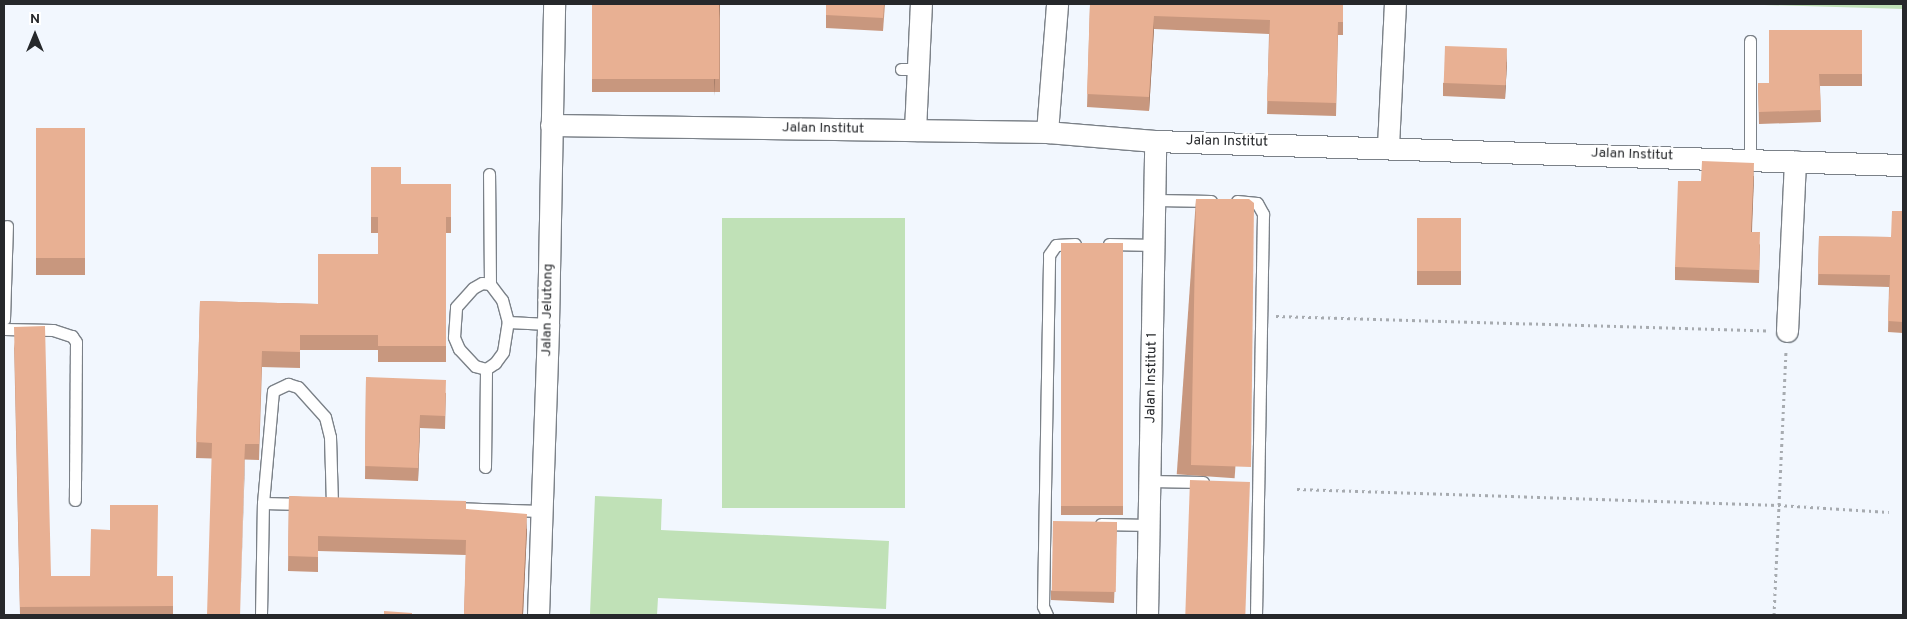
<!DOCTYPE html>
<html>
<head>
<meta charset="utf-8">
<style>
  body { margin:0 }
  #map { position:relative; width:1907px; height:619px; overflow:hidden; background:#f2f7fe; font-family:Overpass,sans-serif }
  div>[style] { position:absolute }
  .green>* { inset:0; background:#c0e1b7; transform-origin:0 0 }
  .path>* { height:3px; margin-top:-1.5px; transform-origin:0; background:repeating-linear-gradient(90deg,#a7abb0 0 2.5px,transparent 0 6.5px) }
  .roads { filter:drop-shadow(1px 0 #7b8188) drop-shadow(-1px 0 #7b8188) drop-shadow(0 1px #7b8188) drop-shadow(0 -1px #7b8188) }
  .lane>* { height:11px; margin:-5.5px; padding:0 5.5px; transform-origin:5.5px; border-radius:5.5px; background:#fff }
  .street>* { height:21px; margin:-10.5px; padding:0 10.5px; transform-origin:10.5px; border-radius:10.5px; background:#fff }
  .wall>* { inset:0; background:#c8977e; transform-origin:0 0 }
  .shaded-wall>* { inset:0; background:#a27b67 }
  .building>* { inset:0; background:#e8b093; transform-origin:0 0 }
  span { translate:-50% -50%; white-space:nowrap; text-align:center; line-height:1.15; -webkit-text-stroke:4.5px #fff; paint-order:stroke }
  .street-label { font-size:14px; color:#26282b }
  .frame { position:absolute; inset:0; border:5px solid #26282b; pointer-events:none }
  .north { position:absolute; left:10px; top:10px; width:50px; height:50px; -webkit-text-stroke:4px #fff; paint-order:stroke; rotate:0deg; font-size:14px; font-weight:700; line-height:20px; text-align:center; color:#26282b }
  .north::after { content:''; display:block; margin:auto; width:18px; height:22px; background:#26282b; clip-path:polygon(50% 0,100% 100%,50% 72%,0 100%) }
</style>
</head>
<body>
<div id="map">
  <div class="green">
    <i style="clip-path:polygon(1732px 4px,1903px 4px,1903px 9px)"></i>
    <i style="left:722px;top:218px;width:183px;height:290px"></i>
    <i style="clip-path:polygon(595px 496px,662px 499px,661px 530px,889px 541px,886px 609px,658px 598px,657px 615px,590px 614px)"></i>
  </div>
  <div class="path">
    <i style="left:1276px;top:316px;width:491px;rotate:1.7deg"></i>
    <i style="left:1297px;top:489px;width:481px;rotate:1.9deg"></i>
    <i style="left:1778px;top:505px;width:111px;rotate:3.6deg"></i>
    <i style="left:1774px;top:615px;width:265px;rotate:-87.4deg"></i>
  </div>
  <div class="roads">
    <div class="lane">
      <i style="left:901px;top:69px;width:17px"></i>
      <i style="left:1750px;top:159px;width:118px;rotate:-90deg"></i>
      <i style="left:1156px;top:200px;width:55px;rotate:1deg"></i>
      <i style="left:1237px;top:201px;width:20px;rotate:6deg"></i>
      <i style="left:1257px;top:203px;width:13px;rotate:61deg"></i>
      <i style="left:1263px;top:214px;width:401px;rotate:91deg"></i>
      <i style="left:1109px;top:244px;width:46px;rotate:1.2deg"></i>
      <i style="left:4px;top:319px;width:93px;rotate:-88.2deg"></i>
      <i style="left:508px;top:322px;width:40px;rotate:2.9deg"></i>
      <i style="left:4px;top:329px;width:49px;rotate:1.2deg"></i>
      <i style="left:53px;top:330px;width:20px;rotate:18deg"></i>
      <i style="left:72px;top:336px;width:7px;rotate:56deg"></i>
      <i style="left:76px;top:342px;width:158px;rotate:90.4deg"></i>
      <i style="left:486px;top:369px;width:11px;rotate:-165deg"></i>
      <i style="left:475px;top:366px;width:23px;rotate:-133deg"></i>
      <i style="left:459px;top:349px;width:13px;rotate:-113deg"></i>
      <i style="left:454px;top:337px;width:30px;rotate:-86deg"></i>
      <i style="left:456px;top:307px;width:25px;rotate:-48deg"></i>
      <i style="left:473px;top:288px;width:10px;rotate:-29deg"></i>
      <i style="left:482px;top:283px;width:8px;rotate:7deg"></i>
      <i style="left:485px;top:467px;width:98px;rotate:-89.4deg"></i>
      <i style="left:486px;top:369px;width:11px;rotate:-34deg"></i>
      <i style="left:495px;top:363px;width:14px;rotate:-54deg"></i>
      <i style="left:503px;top:352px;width:30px;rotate:-81deg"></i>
      <i style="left:508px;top:322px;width:23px;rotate:-105deg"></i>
      <i style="left:502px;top:300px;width:20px;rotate:-127deg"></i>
      <i style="left:490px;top:284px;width:110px;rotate:-90.5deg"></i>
      <i style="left:1150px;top:481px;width:53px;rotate:1.1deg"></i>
      <i style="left:263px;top:503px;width:40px;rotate:1.4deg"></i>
      <i style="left:452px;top:508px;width:89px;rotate:1.9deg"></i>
      <i style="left:1101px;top:524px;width:48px;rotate:1.2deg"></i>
      <i style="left:261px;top:615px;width:112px;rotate:-89deg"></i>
      <i style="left:263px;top:503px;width:112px;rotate:-84.9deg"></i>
      <i style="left:273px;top:391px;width:17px;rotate:-25deg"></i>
      <i style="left:288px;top:384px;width:10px;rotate:17deg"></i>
      <i style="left:298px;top:387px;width:40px;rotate:48deg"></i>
      <i style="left:325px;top:417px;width:21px;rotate:76deg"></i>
      <i style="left:330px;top:437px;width:67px;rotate:88.3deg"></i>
      <i style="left:1047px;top:615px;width:10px;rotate:-114deg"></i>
      <i style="left:1043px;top:606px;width:351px;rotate:-89deg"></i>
      <i style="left:1049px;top:255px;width:12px;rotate:-55deg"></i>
      <i style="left:1056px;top:245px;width:19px;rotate:-3deg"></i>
    </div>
    <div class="street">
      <i style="left:551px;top:125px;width:496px;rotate:0.8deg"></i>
      <i style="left:1047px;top:132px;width:108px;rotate:4.8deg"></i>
      <i style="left:1155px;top:141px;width:748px;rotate:1.84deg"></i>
      <i style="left:915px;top:130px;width:126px;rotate:-87.3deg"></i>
      <i style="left:1047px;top:132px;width:128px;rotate:-85.5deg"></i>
      <i style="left:1388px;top:146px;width:142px;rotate:-87.2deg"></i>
      <i style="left:1787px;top:331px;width:170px;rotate:-87.3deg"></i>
      <i style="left:538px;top:615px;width:291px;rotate:-88deg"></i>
      <i style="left:548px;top:324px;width:320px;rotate:-88.9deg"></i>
      <i style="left:1147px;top:615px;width:474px;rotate:-89deg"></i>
    </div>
  </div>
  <div class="wall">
    <i style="left:592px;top:4px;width:128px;height:88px"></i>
    <i style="clip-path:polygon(826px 4px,885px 4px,883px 31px,826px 28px)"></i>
    <i style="clip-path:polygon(1090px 4px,1343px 4px,1343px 35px,1338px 35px,1336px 116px,1267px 114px,1269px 34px,1154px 29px,1149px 111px,1087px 107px)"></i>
    <i style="clip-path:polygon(1862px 30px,1862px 86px,1820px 86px,1821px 122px,1759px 124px,1758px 83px,1769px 83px)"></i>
    <i style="clip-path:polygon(1507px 62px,1505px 99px,1443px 96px,1443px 83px)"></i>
    <i style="left:36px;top:128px;width:49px;height:147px"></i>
    <i style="clip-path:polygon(371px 167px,401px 184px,451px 184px,451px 233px,446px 233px,446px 362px,378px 362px,378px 350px,300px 350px,300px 368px,262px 367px,259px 460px,196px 458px,200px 301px,318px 304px,378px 254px,378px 233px,371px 233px)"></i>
    <i style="clip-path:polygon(1754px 176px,1752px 232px,1760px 245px,1759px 283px,1675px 280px,1675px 267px,1701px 181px)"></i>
    <i style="left:1196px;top:199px;width:58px;height:276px;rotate:4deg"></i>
    <i style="clip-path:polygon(1903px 211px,1903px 333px,1888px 332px,1889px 287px,1818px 285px,1819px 236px,1891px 237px)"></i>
    <i style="left:1417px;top:218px;width:44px;height:67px"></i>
    <i style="left:1061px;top:243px;width:62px;height:272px"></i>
    <i style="clip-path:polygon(14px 342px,51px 576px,173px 576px,173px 615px,20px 615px)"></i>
    <i style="clip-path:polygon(366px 377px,446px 393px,445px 429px,420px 428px,418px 481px,365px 479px)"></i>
    <i style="clip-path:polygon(289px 496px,466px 509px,527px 529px,523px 615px,464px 615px,466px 555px,318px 551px,318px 572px,288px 571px)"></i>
    <i style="clip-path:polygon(1117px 522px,1114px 603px,1051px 600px,1051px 591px)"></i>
  </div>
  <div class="shaded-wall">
    <i style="clip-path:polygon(719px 4px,720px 4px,714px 96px,714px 83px)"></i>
    <i style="clip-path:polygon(1154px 16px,1154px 29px,1149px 111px,1149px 97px)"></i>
    <i style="clip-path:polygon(1507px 48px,1507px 62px,1505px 99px,1505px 86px)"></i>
    <i style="clip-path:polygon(1754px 163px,1754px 176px,1751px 245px,1751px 232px)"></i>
    <i style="clip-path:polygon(420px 415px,420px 428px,418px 481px,418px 468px)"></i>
    <i style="clip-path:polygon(245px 444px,245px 459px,240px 615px)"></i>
    <i style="clip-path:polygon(527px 514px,527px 529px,523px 615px,522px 615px)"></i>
  </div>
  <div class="building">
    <i style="left:592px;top:4px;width:127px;height:75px"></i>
    <i style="clip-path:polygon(826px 4px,884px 4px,883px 18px,826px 15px)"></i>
    <i style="clip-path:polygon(1090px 4px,1343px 4px,1343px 22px,1338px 22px,1336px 103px,1267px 101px,1270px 20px,1154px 16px,1149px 97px,1087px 94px)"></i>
    <i style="clip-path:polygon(1769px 30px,1862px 30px,1862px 74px,1819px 74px,1821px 110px,1759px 112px,1758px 83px,1769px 83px)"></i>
    <i style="left:1445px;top:46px;width:62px;height:37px;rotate:2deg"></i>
    <i style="left:36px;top:128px;width:49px;height:130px"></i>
    <i style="clip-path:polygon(1702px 161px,1754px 163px,1751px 232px,1760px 232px,1759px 270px,1675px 267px,1678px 181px,1701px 181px)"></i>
    <i style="clip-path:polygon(371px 167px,401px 167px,401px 184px,451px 184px,451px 217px,446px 217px,446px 346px,378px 346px,378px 335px,300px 335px,300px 352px,262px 351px,259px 444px,245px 444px,240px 615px,207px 615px,212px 443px,196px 442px,200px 301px,318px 304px,318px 254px,378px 254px,378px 217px,371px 217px)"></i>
    <i style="clip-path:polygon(1196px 199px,1249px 199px,1254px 203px,1251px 467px,1191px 465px)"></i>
    <i style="clip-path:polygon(1892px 211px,1903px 211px,1903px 322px,1888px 321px,1890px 275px,1818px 274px,1819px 236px,1891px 237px)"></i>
    <i style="left:1417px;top:218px;width:44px;height:53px"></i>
    <i style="left:1061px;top:243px;width:62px;height:263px"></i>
    <i style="clip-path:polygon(45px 326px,51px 576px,90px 576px,91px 529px,110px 530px,110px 505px,158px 505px,157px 576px,173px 576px,173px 606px,20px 607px,14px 327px)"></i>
    <i style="clip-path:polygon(366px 377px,446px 380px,445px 416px,420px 415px,418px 468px,365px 466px)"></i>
    <i style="left:1190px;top:480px;width:60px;height:135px;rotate:2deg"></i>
    <i style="clip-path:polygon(289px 496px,466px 501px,466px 509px,527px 514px,522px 615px,464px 615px,466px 540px,318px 536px,318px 557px,288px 556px)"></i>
    <i style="left:1053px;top:521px;width:64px;height:70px;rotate:1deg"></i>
    <i style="clip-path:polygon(384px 611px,412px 613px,412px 615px,384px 615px)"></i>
  </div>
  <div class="street-label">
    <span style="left:823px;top:129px;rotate:1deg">Jalan Institut</span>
    <span style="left:1227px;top:142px;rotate:1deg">Jalan Institut</span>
    <span style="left:1632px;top:155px;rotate:2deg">Jalan Institut</span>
    <span style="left:548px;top:310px;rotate:-89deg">Jalan Jelutong</span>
    <span style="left:1152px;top:378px;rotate:-89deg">Jalan Institut 1</span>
  </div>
  <div class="frame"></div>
  <div class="north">N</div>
</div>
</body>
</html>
